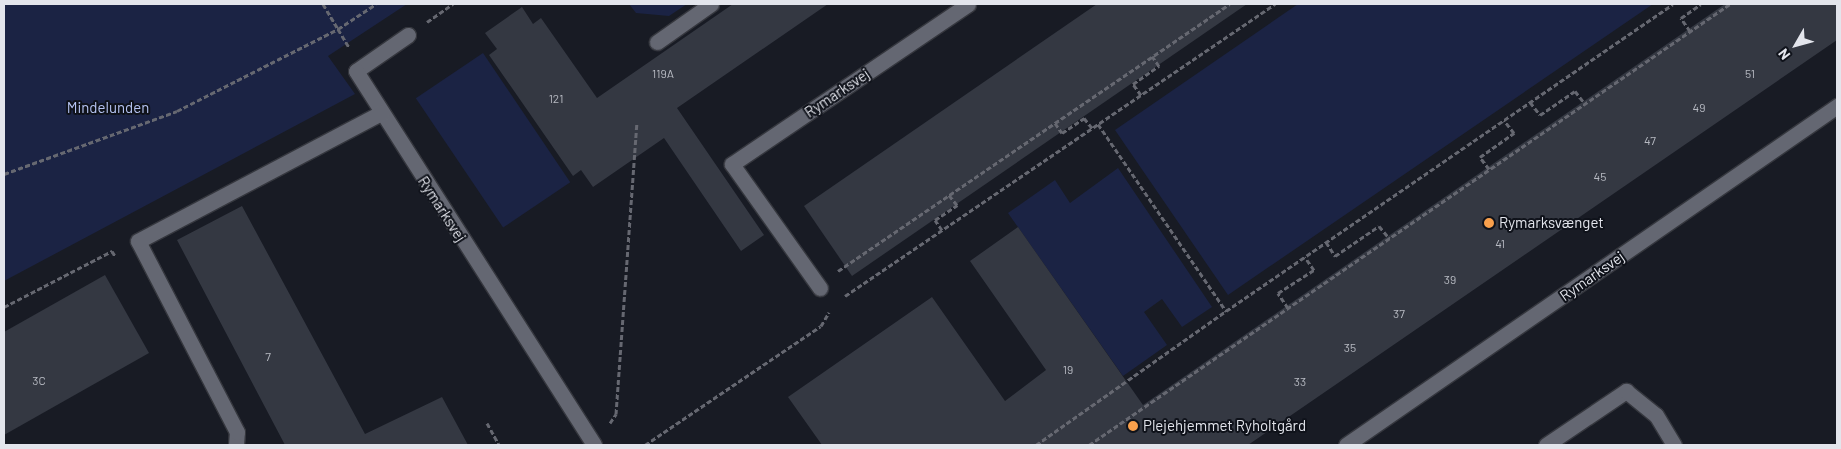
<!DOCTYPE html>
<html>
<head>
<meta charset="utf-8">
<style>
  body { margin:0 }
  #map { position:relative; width:1841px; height:449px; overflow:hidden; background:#181b24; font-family:Barlow,sans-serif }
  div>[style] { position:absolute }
  .green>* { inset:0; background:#1b2344; transform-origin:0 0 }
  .building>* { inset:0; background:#343842 }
  .path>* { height:3px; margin-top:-1.5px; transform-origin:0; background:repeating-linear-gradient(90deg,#666871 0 5px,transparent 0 7.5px) }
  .roads { filter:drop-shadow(1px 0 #35373e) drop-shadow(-1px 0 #35373e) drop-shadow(0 1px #35373e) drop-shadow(0 -1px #35373e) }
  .minor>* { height:15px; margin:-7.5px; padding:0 7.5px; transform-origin:7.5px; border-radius:7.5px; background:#646772 }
  .dots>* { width:14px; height:14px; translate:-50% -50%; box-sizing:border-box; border:2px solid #0f121a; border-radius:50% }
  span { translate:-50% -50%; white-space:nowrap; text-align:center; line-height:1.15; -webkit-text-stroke:4px #0f121a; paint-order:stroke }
  .number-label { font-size:12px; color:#b7bac2 }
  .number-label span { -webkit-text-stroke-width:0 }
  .street-label { font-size:15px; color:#e3e5ec }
  .park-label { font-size:15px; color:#b6c4f3 }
  .poi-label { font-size:15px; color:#e3e5ec }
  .left { translate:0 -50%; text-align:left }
  .frame { position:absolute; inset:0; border:5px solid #e3e5ec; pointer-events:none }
  .north { position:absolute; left:1771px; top:20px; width:50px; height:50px; -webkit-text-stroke:4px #0f121a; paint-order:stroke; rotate:232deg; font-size:14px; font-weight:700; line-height:20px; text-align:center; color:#e3e5ec }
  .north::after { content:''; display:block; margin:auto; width:18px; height:22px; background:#e3e5ec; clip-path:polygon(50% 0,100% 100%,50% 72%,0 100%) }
</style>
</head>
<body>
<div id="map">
  <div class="green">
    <i style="clip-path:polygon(4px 4px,407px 4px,328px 56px,355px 94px,4px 281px)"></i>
    <i style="clip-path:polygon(629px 4px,687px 4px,669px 16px,636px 13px)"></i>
    <i style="clip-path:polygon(1298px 4px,1653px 4px,1228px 295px,1115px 130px)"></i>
    <i style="left:483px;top:53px;width:156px;height:81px;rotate:56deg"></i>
    <i style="clip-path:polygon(1118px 168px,1212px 307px,1182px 327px,1162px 299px,1144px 312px,1167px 345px,1123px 376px,1008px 213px,1055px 180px,1070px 203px)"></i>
  </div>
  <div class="building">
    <i style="clip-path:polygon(733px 4px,828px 4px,677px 108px,764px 235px,741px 251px,664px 138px,593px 187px,581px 170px,573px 176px,489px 55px,497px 49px,485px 33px,522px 7px,533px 24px,541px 18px,597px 98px)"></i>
    <i style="clip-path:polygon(1097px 4px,1247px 4px,852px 276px,804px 206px)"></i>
    <i style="clip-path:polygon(1725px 4px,1837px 4px,1837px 40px,1248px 445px,822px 445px,788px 397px,932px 297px,1005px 401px,1046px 370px,970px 261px,1018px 227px,1143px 405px)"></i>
    <i style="clip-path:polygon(242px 206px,365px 434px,442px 397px,468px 445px,285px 445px,177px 240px)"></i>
    <i style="clip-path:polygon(105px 275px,149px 353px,4px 435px,4px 332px)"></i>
  </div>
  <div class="path">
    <i style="left:323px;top:4px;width:29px;rotate:59deg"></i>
    <i style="left:338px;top:29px;width:45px;rotate:-33.3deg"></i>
    <i style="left:427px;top:22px;width:32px;rotate:-35deg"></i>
    <i style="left:1690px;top:31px;width:16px;rotate:-125deg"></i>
    <i style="left:1681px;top:18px;width:24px;rotate:-35deg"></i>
    <i style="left:1141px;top:95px;width:14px;rotate:-126deg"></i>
    <i style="left:1133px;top:84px;width:32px;rotate:-35deg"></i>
    <i style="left:1159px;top:66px;width:12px;rotate:-125deg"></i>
    <i style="left:1530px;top:102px;width:16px;rotate:52deg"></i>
    <i style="left:1540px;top:115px;width:42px;rotate:-34.4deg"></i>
    <i style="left:1575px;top:91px;width:16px;rotate:52deg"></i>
    <i style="left:1055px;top:123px;width:12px;rotate:55deg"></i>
    <i style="left:1062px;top:133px;width:27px;rotate:-34deg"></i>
    <i style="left:1084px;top:118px;width:13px;rotate:51deg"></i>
    <i style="left:1098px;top:124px;width:227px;rotate:55.6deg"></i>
    <i style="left:1489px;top:169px;width:15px;rotate:-127deg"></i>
    <i style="left:1480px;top:157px;width:42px;rotate:-35.2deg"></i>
    <i style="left:1514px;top:133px;width:16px;rotate:-128deg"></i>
    <i style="left:4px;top:174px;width:184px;rotate:-20deg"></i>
    <i style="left:177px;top:111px;width:181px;rotate:-27deg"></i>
    <i style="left:338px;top:29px;width:21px;rotate:59deg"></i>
    <i style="left:942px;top:230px;width:12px;rotate:-125deg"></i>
    <i style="left:935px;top:220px;width:27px;rotate:-34deg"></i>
    <i style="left:957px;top:205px;width:13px;rotate:-129deg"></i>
    <i style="left:1326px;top:242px;width:17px;rotate:57deg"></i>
    <i style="left:1335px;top:256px;width:53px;rotate:-34.3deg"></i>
    <i style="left:1379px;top:226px;width:16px;rotate:50deg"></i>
    <i style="left:838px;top:271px;width:474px;rotate:-34.3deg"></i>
    <i style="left:845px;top:296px;width:520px;rotate:-34.18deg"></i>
    <i style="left:4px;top:307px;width:122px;rotate:-27.4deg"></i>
    <i style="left:112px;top:251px;width:6px;rotate:59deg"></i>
    <i style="left:1288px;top:308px;width:18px;rotate:-124deg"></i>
    <i style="left:1278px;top:293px;width:43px;rotate:-32.6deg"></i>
    <i style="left:1314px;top:270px;width:16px;rotate:-125deg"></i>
    <i style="left:487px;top:423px;width:25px;rotate:61deg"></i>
    <i style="left:610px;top:423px;width:11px;rotate:-56deg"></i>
    <i style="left:616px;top:414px;width:292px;rotate:-85.9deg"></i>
    <i style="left:645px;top:445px;width:212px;rotate:-34.1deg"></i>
    <i style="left:821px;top:326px;width:16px;rotate:-60deg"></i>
    <i style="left:1036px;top:445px;width:232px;rotate:-35.2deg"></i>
    <i style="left:1226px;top:311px;width:542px;rotate:-34.48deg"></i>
    <i style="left:1089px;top:445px;width:778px;rotate:-34.53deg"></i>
  </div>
  <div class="roads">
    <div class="minor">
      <i style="left:408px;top:35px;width:63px;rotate:145.3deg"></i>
      <i style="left:356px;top:71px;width:443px;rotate:57.5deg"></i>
      <i style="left:657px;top:42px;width:66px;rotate:-35.1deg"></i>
      <i style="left:820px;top:288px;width:152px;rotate:-125.4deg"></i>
      <i style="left:732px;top:164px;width:285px;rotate:-34.1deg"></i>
      <i style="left:236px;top:445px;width:13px;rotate:-86deg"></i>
      <i style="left:237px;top:432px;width:215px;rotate:-117.4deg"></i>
      <i style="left:138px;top:241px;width:275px;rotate:-27.8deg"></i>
      <i style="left:1346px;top:445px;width:597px;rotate:-34.62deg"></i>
      <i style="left:1546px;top:445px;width:97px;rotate:-34deg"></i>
      <i style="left:1626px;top:391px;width:38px;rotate:39deg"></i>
      <i style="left:1656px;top:415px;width:35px;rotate:59deg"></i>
    </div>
  </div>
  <div class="dots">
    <i style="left:1489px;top:223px;background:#f9a04c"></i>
    <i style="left:1133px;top:426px;background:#f9a04c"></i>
  </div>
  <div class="number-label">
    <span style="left:663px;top:74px">119A</span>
    <span style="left:1750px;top:74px">51</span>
    <span style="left:556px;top:99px">121</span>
    <span style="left:1699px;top:108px">49</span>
    <span style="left:1650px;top:141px">47</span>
    <span style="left:1600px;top:177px">45</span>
    <span style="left:1500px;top:244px">41</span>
    <span style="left:1450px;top:280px">39</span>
    <span style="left:1399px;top:314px">37</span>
    <span style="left:1350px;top:348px">35</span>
    <span style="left:268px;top:357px">7</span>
    <span style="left:1068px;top:370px">19</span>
    <span style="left:39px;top:381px">3C</span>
    <span style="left:1300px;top:382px">33</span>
  </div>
  <div class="street-label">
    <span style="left:837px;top:93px;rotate:-34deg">Rymarksvej</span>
    <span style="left:442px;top:209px;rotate:57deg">Rymarksvej</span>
    <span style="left:1592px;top:276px;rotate:-35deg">Rymarksvej</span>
  </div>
  <div class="park-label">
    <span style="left:108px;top:108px">Mindelunden</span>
  </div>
  <div class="poi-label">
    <span class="left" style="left:1499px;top:223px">Rymarksvænget</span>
    <span class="left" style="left:1143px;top:426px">Plejehjemmet Ryholtgård</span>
  </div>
  <div class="frame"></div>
  <div class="north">N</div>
</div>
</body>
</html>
